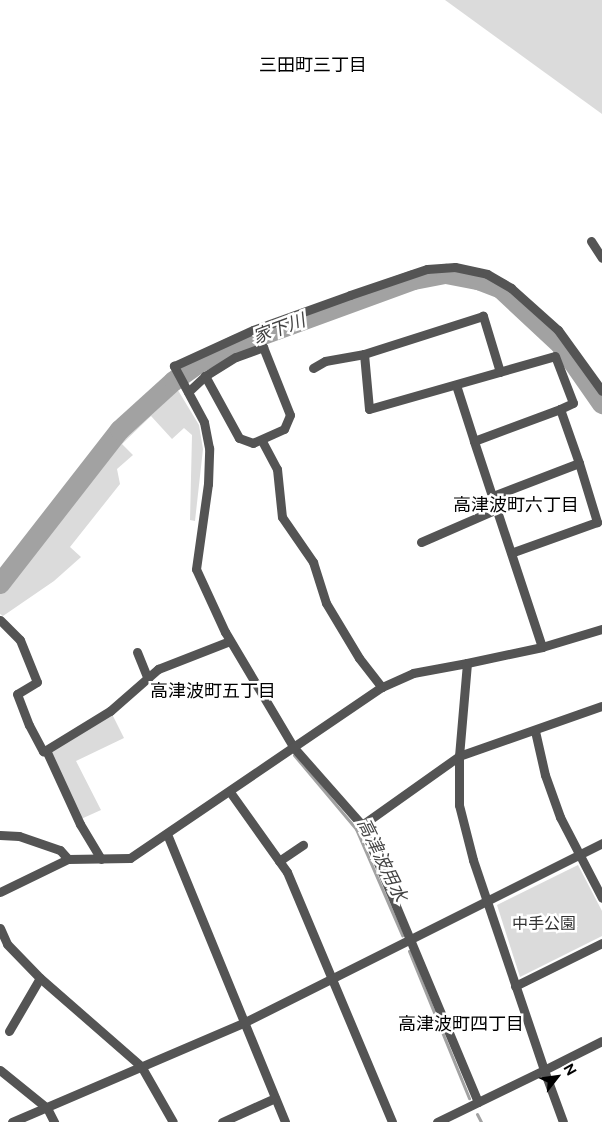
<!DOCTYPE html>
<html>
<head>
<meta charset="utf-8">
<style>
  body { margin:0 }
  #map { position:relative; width:602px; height:1122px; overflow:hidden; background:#fff; font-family:"Public Sans","Noto Sans JP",sans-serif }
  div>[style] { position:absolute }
  .green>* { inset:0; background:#dbdbdb }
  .stream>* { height:3px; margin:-1.5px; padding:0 1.5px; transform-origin:1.5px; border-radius:1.5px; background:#a2a2a2 }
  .river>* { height:20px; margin:-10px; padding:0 10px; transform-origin:10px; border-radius:10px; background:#a2a2a2 }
  .minor>* { height:9px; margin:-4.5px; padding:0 4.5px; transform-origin:4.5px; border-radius:4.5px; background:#545454 }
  span { translate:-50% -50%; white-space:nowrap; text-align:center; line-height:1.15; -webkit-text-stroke:5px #fff; paint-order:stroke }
  .park-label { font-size:16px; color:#323232 }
  .neighbourhood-label { font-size:18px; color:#000 }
  .water-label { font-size:18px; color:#434343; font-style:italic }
  .north { position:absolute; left:532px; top:1052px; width:50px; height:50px; -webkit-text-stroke:4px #fff; paint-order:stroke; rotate:60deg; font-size:14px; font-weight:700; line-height:20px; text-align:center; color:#000 }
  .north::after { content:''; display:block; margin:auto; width:18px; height:22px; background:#000; clip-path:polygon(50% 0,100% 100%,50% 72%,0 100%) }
</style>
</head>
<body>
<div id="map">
  <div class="green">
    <i style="clip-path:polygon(445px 0,602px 0,602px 114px)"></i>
    <i style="clip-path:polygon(176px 387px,199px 425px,203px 449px,195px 521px,190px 520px,192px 435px,184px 428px,172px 439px,151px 416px,122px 444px,133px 455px,117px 469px,120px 484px,70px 547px,81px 557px,54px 581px,3px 616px,0 614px,0 589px,75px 491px,125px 433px)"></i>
    <i style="clip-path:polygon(112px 714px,124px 738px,76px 761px,101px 810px,81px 819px,50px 751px)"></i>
    <i style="clip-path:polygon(578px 865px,602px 911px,602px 936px,520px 977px,497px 905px)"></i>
  </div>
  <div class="stream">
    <i style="left:294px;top:755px;width:97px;rotate:50deg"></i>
    <i style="left:356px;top:829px;width:116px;rotate:66.5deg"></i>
    <i style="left:409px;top:951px;width:159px;rotate:67.8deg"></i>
    <i style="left:477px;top:1114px;width:9px;rotate:63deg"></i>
  </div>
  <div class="river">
    <i style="left:0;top:584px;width:195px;rotate:-52.1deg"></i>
    <i style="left:120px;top:430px;width:73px;rotate:-42.2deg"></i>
    <i style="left:174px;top:381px;width:35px;rotate:-35deg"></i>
    <i style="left:203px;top:361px;width:37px;rotate:-26deg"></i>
    <i style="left:236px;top:345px;width:189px;rotate:-20.1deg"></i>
    <i style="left:414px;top:280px;width:33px;rotate:-11deg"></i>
    <i style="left:446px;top:274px;width:33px;rotate:11deg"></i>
    <i style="left:478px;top:280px;width:25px;rotate:21deg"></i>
    <i style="left:501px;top:289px;width:82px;rotate:43deg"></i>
    <i style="left:561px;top:345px;width:72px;rotate:55.2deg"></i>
  </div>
  <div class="minor">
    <i style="left:591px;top:241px;width:20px;rotate:57deg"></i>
    <i style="left:313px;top:368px;width:14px;rotate:-30deg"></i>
    <i style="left:325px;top:361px;width:40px;rotate:-10deg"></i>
    <i style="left:500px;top:372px;width:59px;rotate:-106.9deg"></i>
    <i style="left:483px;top:316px;width:125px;rotate:162.3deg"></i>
    <i style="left:364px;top:354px;width:55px;rotate:84.8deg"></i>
    <i style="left:369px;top:409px;width:193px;rotate:-15.9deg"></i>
    <i style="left:555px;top:356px;width:50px;rotate:69deg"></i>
    <i style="left:573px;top:403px;width:14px;rotate:155deg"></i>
    <i style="left:560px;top:409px;width:57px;rotate:70.6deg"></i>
    <i style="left:456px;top:385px;width:59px;rotate:72.2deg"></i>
    <i style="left:188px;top:392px;width:23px;rotate:-43deg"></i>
    <i style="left:205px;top:376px;width:36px;rotate:-32deg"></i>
    <i style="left:236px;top:357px;width:29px;rotate:-20deg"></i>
    <i style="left:263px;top:347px;width:73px;rotate:68.3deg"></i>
    <i style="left:290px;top:415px;width:15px;rotate:113deg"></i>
    <i style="left:284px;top:429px;width:34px;rotate:156deg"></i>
    <i style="left:253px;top:443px;width:15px;rotate:-160deg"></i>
    <i style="left:239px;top:438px;width:71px;rotate:-118.7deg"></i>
    <i style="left:262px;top:441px;width:32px;rotate:62deg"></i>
    <i style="left:277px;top:469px;width:48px;rotate:84.1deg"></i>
    <i style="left:282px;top:517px;width:55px;rotate:55.4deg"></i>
    <i style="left:313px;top:562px;width:43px;rotate:72.4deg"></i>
    <i style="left:326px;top:603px;width:64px;rotate:59deg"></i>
    <i style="left:359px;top:658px;width:37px;rotate:52deg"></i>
    <i style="left:493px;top:496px;width:92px;rotate:-21deg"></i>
    <i style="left:579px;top:463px;width:62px;rotate:73deg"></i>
    <i style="left:597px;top:522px;width:91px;rotate:160.2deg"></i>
    <i style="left:421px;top:542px;width:83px;rotate:-23.5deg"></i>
    <i style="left:0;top:620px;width:28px;rotate:45deg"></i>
    <i style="left:20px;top:640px;width:45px;rotate:68deg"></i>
    <i style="left:37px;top:682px;width:23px;rotate:149deg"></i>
    <i style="left:17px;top:694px;width:33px;rotate:69deg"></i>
    <i style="left:29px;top:725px;width:30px;rotate:62deg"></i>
    <i style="left:43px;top:751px;width:3px;rotate:-18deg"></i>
    <i style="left:542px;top:647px;width:217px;rotate:-108.3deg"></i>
    <i style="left:474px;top:441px;width:92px;rotate:-20.4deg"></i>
    <i style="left:137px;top:652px;width:29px;rotate:68deg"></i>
    <i style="left:467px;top:663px;width:77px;rotate:-12deg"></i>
    <i style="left:542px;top:647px;width:63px;rotate:-16.7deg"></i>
    <i style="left:535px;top:731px;width:45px;rotate:77.2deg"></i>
    <i style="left:545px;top:775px;width:45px;rotate:70.3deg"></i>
    <i style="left:560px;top:817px;width:91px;rotate:62.6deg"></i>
    <i style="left:230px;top:792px;width:98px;rotate:54.5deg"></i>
    <i style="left:287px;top:872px;width:271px;rotate:67.2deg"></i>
    <i style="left:362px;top:825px;width:103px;rotate:-131.4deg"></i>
    <i style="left:294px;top:748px;width:135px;rotate:-120.7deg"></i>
    <i style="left:225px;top:632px;width:69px;rotate:-114.7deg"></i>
    <i style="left:196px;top:569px;width:86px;rotate:-82deg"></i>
    <i style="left:208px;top:484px;width:36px;rotate:-88deg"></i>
    <i style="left:209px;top:448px;width:26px;rotate:-101deg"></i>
    <i style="left:204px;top:422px;width:64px;rotate:-118.2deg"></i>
    <i style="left:174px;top:366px;width:87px;rotate:-24.5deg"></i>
    <i style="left:253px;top:330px;width:103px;rotate:-19.8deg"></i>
    <i style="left:350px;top:295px;width:81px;rotate:-18.7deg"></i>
    <i style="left:427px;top:269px;width:28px;rotate:-4deg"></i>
    <i style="left:455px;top:267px;width:33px;rotate:12deg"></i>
    <i style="left:487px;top:274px;width:28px;rotate:30deg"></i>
    <i style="left:511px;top:288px;width:63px;rotate:41.8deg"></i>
    <i style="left:558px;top:330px;width:75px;rotate:54.2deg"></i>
    <i style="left:167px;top:834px;width:311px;rotate:67.7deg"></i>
    <i style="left:0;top:835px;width:19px;rotate:3deg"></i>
    <i style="left:19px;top:836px;width:43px;rotate:18.9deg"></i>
    <i style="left:60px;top:850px;width:12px;rotate:48deg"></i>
    <i style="left:101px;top:859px;width:41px;rotate:-121deg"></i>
    <i style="left:80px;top:824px;width:81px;rotate:-114.7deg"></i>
    <i style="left:46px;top:750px;width:75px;rotate:-31.4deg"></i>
    <i style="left:110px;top:711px;width:64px;rotate:-41.2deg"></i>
    <i style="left:158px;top:669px;width:77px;rotate:-21.3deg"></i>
    <i style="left:279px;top:861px;width:29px;rotate:-34deg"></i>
    <i style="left:0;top:892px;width:76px;rotate:-25.9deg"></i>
    <i style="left:68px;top:859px;width:62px;rotate:-0.9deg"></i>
    <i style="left:130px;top:858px;width:305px;rotate:-34.2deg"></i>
    <i style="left:382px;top:687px;width:34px;rotate:-24deg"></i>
    <i style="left:413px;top:673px;width:55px;rotate:-10.5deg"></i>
    <i style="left:467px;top:663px;width:93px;rotate:94.9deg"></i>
    <i style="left:459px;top:756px;width:49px;rotate:90deg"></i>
    <i style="left:459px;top:805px;width:57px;rotate:75.7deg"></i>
    <i style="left:473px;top:860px;width:222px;rotate:71.3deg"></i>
    <i style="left:544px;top:1070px;width:65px;rotate:-26.6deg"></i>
    <i style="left:0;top:928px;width:17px;rotate:66deg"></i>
    <i style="left:7px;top:944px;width:47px;rotate:45.9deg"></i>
    <i style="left:40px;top:978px;width:134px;rotate:41.1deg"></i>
    <i style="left:141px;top:1066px;width:64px;rotate:60.3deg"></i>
    <i style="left:515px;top:986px;width:97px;rotate:-26.3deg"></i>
    <i style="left:9px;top:1031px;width:61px;rotate:-59.7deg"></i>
    <i style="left:0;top:1070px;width:60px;rotate:39deg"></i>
    <i style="left:47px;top:1108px;width:16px;rotate:63deg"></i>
    <i style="left:478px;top:1102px;width:300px;rotate:-112.7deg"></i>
    <i style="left:362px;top:825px;width:119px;rotate:-35.4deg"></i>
    <i style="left:459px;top:756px;width:151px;rotate:-19.3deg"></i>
    <i style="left:12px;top:1122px;width:251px;rotate:-23.2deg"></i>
    <i style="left:243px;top:1023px;width:402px;rotate:-26.6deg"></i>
    <i style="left:222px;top:1122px;width:58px;rotate:-24.4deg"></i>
    <i style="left:437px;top:1122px;width:119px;rotate:-25.9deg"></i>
    <i style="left:544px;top:1070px;width:55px;rotate:69.9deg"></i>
  </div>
  <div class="park-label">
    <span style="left:544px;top:924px">中手公園</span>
  </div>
  <div class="neighbourhood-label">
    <span style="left:313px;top:65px">三田町三丁目</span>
    <span style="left:516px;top:505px">高津波町六丁目</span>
    <span style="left:213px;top:691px">高津波町五丁目</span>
    <span style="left:461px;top:1024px">高津波町四丁目</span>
  </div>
  <div class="water-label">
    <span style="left:279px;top:329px;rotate:-20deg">家下川</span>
    <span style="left:382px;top:860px;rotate:64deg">高津波用水</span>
  </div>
  <div class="north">N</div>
</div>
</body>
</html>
